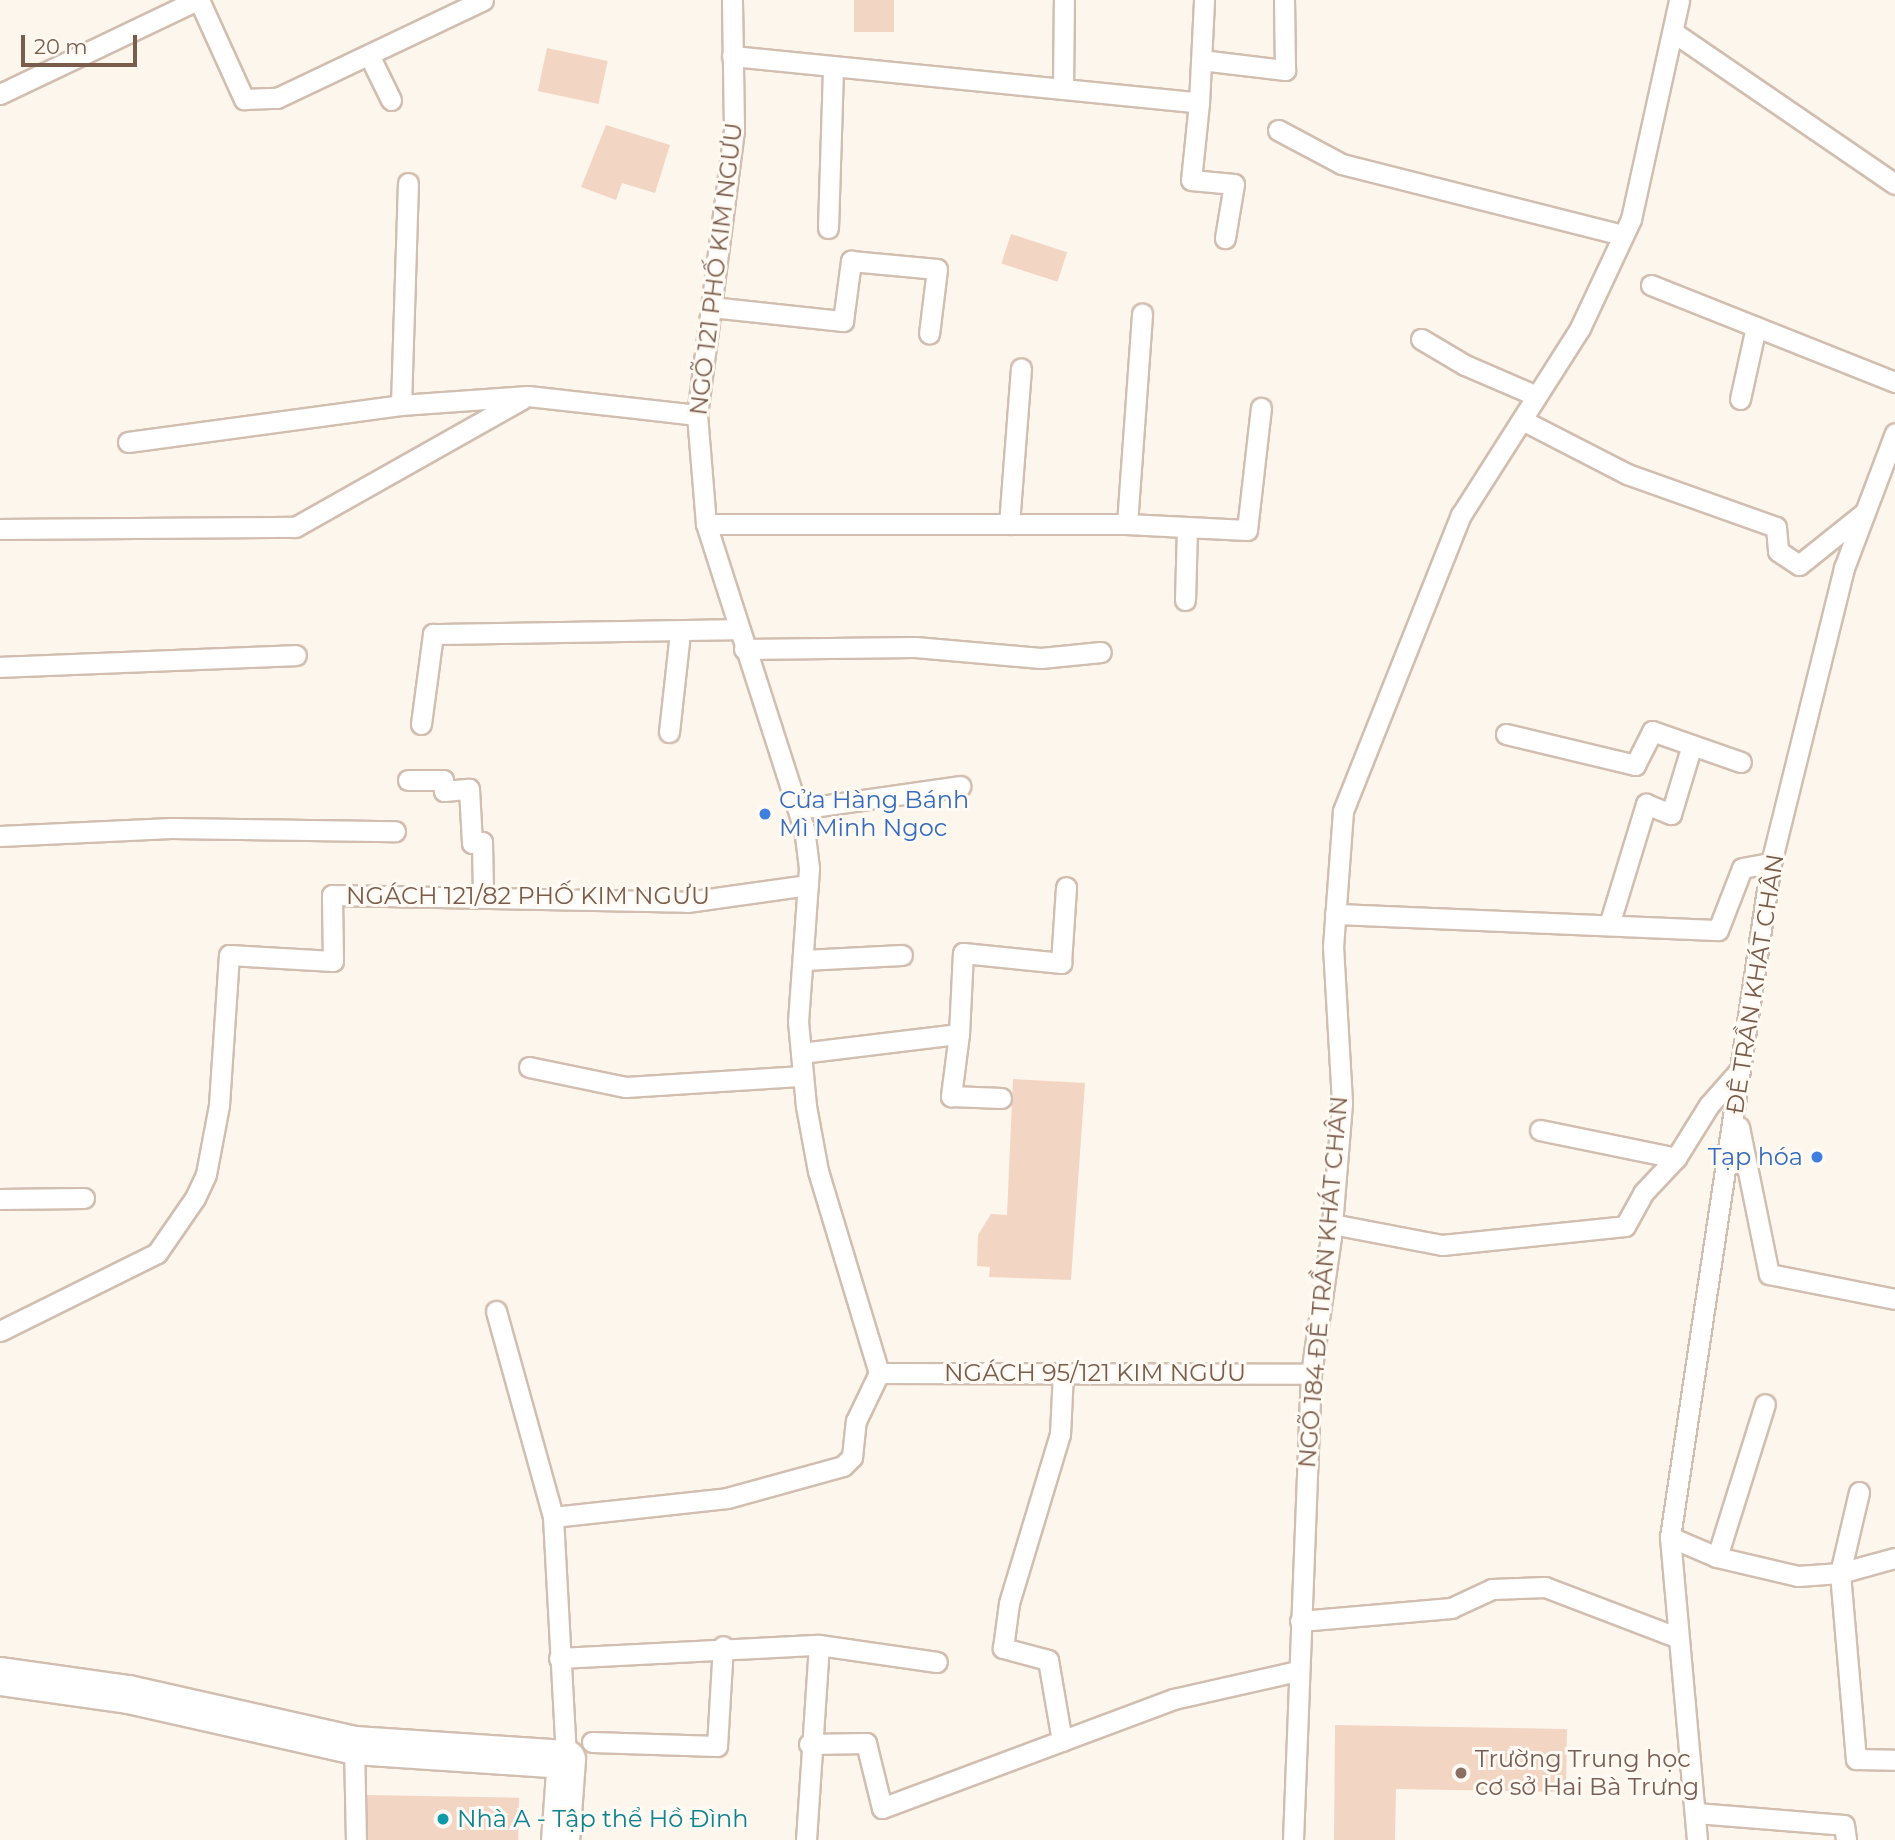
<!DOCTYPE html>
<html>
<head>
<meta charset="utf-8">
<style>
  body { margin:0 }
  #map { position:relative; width:1895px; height:1840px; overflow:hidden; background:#fdf6ec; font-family:Montserrat,sans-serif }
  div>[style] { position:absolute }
  .building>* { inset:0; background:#f3d5c3; transform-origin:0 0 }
  .roads { filter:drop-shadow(2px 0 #d1beb0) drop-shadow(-2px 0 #d1beb0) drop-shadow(0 2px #d1beb0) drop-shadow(0 -2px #d1beb0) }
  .lane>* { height:19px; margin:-9.5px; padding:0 9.5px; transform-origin:9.5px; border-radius:9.5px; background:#fff }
  .street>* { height:37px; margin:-18.5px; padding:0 18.5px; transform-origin:18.5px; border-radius:18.5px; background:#fff }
  .dots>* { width:19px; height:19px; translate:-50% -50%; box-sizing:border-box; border:4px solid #fffaf3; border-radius:50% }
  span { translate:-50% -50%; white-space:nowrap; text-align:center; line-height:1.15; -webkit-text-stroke:6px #fffaf3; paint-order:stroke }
  .street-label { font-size:24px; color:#7a5c4d }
  .shop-label { font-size:24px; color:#366cbe }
  .left { translate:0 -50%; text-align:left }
  .right { translate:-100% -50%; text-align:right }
  .education-label { font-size:24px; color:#785e54 }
  .culture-label { font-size:24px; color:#0d838f }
  .scale { position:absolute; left:21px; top:35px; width:116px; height:32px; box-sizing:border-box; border:4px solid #7a5c4d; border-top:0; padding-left:9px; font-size:21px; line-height:24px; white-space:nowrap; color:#7a5c4d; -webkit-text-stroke:5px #fffaf3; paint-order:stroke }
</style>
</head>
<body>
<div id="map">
  <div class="building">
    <i style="left:854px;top:0;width:40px;height:32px"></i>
    <i style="left:547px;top:48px;width:62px;height:44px;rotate:12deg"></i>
    <i style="clip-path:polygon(606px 125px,670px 145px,655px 193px,622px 183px,616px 200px,581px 187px)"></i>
    <i style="left:1011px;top:234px;width:59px;height:31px;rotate:18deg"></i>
    <i style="clip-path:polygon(1013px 1079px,1085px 1083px,1071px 1280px,989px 1277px,990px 1267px,977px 1266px,978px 1235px,991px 1214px,1007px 1215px)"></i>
    <i style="clip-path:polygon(1335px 1725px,1567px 1729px,1566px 1792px,1396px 1789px,1395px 1840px,1334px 1840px)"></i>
    <i style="left:367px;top:1795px;width:152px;height:45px;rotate:1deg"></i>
  </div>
  <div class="roads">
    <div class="lane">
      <i style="left:199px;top:0;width:109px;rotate:65.6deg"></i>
      <i style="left:244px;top:99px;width:33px;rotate:-2deg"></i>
      <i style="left:277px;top:98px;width:228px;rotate:-25.4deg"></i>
      <i style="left:1673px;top:32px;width:269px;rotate:34.4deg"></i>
      <i style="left:369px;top:55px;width:50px;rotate:63.9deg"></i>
      <i style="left:732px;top:56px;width:469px;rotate:5.7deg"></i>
      <i style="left:1199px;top:103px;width:103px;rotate:-87.2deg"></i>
      <i style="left:1201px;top:60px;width:85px;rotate:6.8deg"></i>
      <i style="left:1285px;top:70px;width:70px;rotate:-90.8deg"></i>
      <i style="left:1063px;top:89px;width:89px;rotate:-89.4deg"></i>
      <i style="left:0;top:94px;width:218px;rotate:-25.5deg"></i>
      <i style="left:1199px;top:103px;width:77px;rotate:95.9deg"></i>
      <i style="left:1191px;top:180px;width:43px;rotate:5.3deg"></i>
      <i style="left:1234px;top:184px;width:55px;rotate:99.5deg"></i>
      <i style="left:1278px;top:130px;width:72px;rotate:28deg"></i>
      <i style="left:1342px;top:164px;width:290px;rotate:14.2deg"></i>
      <i style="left:828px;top:228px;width:162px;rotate:-88.2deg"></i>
      <i style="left:1651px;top:285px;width:263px;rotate:21.7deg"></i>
      <i style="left:711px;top:307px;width:133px;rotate:6.1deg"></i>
      <i style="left:843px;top:321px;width:61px;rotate:-82.4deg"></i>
      <i style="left:851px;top:261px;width:86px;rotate:5.3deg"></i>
      <i style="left:937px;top:269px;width:65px;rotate:97deg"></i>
      <i style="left:1421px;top:339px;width:51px;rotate:30.6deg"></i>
      <i style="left:1465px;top:365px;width:78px;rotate:23.3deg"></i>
      <i style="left:1740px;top:399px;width:74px;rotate:-77.5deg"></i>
      <i style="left:401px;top:405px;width:222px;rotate:-88.2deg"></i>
      <i style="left:1522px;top:420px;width:118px;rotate:27.2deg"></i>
      <i style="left:1627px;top:474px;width:158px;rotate:19.6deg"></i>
      <i style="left:1776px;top:527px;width:24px;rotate:85deg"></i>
      <i style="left:1778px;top:551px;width:25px;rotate:34deg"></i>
      <i style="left:1799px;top:565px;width:83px;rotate:-38.7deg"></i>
      <i style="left:128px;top:442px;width:275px;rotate:-7.7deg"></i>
      <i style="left:401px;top:405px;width:127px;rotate:-4.1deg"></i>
      <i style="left:528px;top:396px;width:170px;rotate:6.4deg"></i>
      <i style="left:706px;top:524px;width:421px"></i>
      <i style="left:1127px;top:524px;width:120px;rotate:2.9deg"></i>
      <i style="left:1247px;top:530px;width:123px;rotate:-83.5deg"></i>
      <i style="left:1009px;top:524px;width:156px;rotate:-85.6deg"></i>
      <i style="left:1127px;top:524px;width:211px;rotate:-85.9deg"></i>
      <i style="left:0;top:529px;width:295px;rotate:-0.4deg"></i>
      <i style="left:295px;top:527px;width:261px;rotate:-29.4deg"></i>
      <i style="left:1185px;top:600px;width:73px;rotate:-88.4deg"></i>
      <i style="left:744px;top:649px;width:171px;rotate:-0.7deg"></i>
      <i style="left:915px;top:647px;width:126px;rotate:5deg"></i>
      <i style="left:1041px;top:658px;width:60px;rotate:-5.7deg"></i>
      <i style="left:0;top:667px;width:296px;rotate:-2.3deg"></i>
      <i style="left:421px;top:724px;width:91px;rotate:-82.4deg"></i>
      <i style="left:433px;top:634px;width:304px;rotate:-0.9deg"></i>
      <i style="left:669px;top:732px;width:100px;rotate:-83.7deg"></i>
      <i style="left:1506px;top:734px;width:133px;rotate:13.5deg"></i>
      <i style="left:1635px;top:765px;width:38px;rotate:-63deg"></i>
      <i style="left:1652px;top:731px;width:94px;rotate:19.2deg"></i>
      <i style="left:408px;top:780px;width:35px"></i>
      <i style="left:443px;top:780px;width:11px;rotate:85deg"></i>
      <i style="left:444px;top:791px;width:25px;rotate:-5deg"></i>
      <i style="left:469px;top:789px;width:54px;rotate:86.8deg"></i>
      <i style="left:472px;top:843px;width:10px;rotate:-6deg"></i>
      <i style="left:482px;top:842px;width:53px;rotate:88.9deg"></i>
      <i style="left:799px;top:809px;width:163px;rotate:-8.1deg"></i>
      <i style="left:0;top:836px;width:171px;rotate:-2.7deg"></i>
      <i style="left:171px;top:828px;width:224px;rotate:0.8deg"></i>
      <i style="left:1335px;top:914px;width:383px;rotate:2.4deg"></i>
      <i style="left:1718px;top:930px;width:66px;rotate:-68.8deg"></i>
      <i style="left:1742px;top:868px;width:29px;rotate:-10deg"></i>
      <i style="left:1609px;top:925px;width:127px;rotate:-73deg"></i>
      <i style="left:1646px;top:804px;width:27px;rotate:22deg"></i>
      <i style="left:1671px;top:814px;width:72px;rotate:-73.1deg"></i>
      <i style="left:804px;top:960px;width:98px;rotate:-2.9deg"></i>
      <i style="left:959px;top:1034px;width:81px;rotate:-87.2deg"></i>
      <i style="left:963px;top:953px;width:99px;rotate:5.8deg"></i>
      <i style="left:1061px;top:963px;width:76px;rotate:-86.2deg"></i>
      <i style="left:801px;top:1053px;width:159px;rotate:-6.9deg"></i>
      <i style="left:959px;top:1034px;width:63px;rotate:97.4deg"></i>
      <i style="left:951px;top:1096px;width:50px;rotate:2.3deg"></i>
      <i style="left:529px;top:1067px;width:99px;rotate:11.7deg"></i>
      <i style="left:626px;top:1087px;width:177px;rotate:-3.6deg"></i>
      <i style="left:1739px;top:1127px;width:150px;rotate:78.5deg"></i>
      <i style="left:1769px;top:1274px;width:128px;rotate:11.2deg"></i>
      <i style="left:1540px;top:1130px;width:139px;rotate:11.6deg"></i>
      <i style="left:0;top:1199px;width:84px;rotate:-0.7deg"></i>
      <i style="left:1332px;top:1224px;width:112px;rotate:10.8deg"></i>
      <i style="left:1442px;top:1245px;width:184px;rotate:-5.9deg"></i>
      <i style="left:1625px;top:1226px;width:38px;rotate:-61deg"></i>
      <i style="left:1643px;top:1193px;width:48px;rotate:-46.7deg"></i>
      <i style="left:1676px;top:1158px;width:62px;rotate:-58.1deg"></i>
      <i style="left:1709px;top:1105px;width:45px;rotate:-48.6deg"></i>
      <i style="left:496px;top:1311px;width:214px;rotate:74.5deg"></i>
      <i style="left:553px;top:1517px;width:242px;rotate:86.9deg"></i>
      <i style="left:0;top:1331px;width:175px;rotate:-26.4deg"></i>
      <i style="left:157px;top:1253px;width:67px;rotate:-55.4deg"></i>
      <i style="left:195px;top:1198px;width:26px;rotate:-65deg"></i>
      <i style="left:206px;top:1174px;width:70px;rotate:-79.3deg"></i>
      <i style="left:219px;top:1105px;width:150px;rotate:-86.2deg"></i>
      <i style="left:229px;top:955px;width:104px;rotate:3.3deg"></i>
      <i style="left:333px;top:961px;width:66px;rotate:-90.9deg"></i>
      <i style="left:332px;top:895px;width:355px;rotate:1.1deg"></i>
      <i style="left:687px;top:902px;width:122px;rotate:-8deg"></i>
      <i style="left:879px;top:1373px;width:432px;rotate:0.1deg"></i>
      <i style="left:1859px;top:1492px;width:83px;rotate:103.2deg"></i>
      <i style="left:1840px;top:1573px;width:187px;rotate:85.1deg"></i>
      <i style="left:1856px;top:1759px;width:39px;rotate:1deg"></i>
      <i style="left:553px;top:1517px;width:175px;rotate:-6.2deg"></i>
      <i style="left:727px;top:1498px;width:120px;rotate:-15.4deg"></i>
      <i style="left:843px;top:1466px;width:13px;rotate:-45deg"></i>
      <i style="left:852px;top:1457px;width:36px;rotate:-84deg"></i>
      <i style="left:856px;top:1421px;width:53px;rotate:-64.4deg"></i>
      <i style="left:879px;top:1373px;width:211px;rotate:-106.8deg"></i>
      <i style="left:818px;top:1171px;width:66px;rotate:-100.5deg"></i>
      <i style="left:806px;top:1106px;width:84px;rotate:-95.4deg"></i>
      <i style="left:798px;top:1022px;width:154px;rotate:-85.9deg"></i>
      <i style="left:809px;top:868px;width:39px;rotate:-97deg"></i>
      <i style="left:804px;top:829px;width:320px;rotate:-107.8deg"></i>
      <i style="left:706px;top:524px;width:109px;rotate:-94.7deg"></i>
      <i style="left:697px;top:415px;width:288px;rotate:-82.6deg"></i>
      <i style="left:734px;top:129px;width:129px;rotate:-90.9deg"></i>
      <i style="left:1670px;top:1537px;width:51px;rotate:23.1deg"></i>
      <i style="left:1717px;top:1557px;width:83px;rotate:13.2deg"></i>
      <i style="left:1798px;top:1576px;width:42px;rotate:-4.1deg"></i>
      <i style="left:1840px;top:1573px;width:57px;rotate:-15.3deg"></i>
      <i style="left:1717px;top:1557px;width:160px;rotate:-72.6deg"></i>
      <i style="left:1300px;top:1621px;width:152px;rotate:-4.9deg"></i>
      <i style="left:1451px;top:1608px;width:45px;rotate:-24.9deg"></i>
      <i style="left:1492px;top:1589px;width:53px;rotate:-2.2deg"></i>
      <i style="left:1545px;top:1587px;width:140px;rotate:20.9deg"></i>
      <i style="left:559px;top:1658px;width:260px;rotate:-2.9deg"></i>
      <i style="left:819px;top:1645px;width:119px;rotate:8.2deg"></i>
      <i style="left:1062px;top:1741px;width:82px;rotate:-99.8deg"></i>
      <i style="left:1048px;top:1660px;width:47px;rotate:-165.1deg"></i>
      <i style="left:1003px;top:1648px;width:45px;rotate:-82.4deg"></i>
      <i style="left:1009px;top:1603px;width:177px;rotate:-73.2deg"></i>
      <i style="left:1060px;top:1434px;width:61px;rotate:-87.2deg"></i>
      <i style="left:592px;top:1742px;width:125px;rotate:1.8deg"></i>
      <i style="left:717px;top:1746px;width:100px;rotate:-86.6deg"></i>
      <i style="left:809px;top:1744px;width:57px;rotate:-1deg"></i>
      <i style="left:866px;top:1743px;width:67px;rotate:76.2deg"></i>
      <i style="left:882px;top:1808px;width:312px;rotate:-20.5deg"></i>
      <i style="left:1174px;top:1699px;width:126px;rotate:-12.8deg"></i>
      <i style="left:354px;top:1745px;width:95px;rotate:88.8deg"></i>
      <i style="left:1696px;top:1813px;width:148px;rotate:4.6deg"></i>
      <i style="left:1844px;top:1825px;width:15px;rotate:82deg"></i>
      <i style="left:806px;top:1840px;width:195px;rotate:-86.2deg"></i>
      <i style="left:1293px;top:1840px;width:466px;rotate:-87.8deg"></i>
      <i style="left:1311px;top:1374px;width:138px;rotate:-81.7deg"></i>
      <i style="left:1331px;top:1237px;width:135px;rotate:-85.3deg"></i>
      <i style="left:1342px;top:1102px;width:155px;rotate:-93.3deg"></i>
      <i style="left:1333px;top:947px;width:136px;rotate:-85.8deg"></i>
      <i style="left:1343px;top:811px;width:319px;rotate:-68.3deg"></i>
      <i style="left:1461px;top:515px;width:222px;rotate:-57.5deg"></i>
      <i style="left:1580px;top:328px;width:120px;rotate:-64.9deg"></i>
      <i style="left:1631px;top:219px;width:224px;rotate:-77.6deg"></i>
      <i style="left:1697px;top:1840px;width:304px;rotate:-95.1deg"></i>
      <i style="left:1670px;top:1537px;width:682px;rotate:-81.48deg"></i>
      <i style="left:1771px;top:863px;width:304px;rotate:-76.1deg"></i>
      <i style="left:1844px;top:568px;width:144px;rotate:-69.3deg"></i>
    </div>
    <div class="street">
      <i style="left:0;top:1676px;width:129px;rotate:8deg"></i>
      <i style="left:128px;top:1694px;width:232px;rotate:12.7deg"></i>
      <i style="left:354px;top:1745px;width:212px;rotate:3.8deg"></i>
      <i style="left:566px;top:1759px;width:81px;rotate:94.2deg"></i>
    </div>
  </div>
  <div class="dots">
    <i style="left:765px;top:814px;background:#3f7fe0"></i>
    <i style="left:1817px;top:1157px;background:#3f7fe0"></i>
    <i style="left:1461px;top:1773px;background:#8d6e63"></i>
    <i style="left:443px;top:1819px;background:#0f9aa8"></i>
  </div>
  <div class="street-label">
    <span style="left:716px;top:269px;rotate:-83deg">NGÕ 121 PHỐ KIM NGƯU</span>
    <span style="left:528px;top:896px">NGÁCH 121/82 PHỐ KIM NGƯU</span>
    <span style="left:1755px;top:984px;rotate:-81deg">ĐÊ TRẦN KHÁT CHÂN</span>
    <span style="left:1323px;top:1282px;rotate:-85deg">NGÕ 184 ĐÊ TRẦN KHÁT CHÂN</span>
    <span style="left:1095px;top:1373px">NGÁCH 95/121 KIM NGƯU</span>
  </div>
  <div class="shop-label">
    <span class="left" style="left:779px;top:814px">Cửa Hàng Bánh<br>Mì Minh Ngoc</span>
    <span class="right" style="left:1803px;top:1157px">Tạp hóa</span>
  </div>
  <div class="education-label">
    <span class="left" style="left:1475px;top:1773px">Trường Trung học<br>cơ sở Hai Bà Trưng</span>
  </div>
  <div class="culture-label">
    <span class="left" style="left:457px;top:1819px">Nhà A - Tập thể Hồ Đình</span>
  </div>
  <div class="scale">20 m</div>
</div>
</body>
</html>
